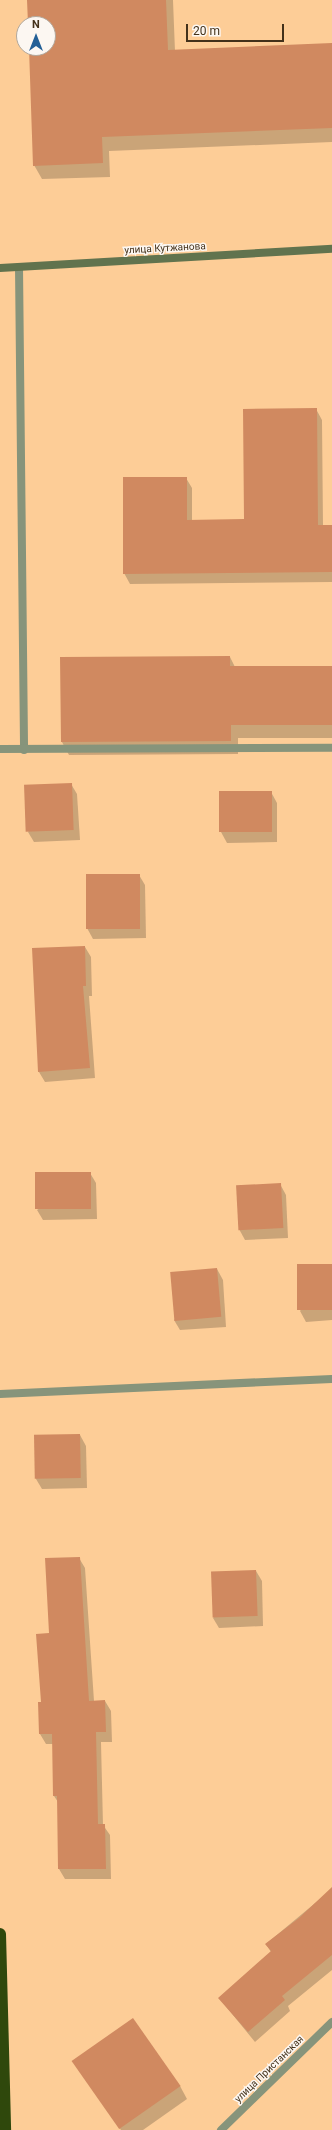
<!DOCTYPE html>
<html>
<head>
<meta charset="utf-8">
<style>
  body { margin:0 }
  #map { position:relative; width:332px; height:2130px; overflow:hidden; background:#fdcd97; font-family:Roboto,sans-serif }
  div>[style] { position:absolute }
  .shadow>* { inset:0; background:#0003 }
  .building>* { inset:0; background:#d08960; transform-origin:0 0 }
  .lane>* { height:8px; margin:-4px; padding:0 4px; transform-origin:4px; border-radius:4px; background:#87947b }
  .street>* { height:8px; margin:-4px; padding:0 4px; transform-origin:4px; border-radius:4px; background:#87947b }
  .secondary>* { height:8px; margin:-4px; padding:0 4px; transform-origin:4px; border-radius:4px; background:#61734e }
  .highway>* { height:12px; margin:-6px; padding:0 6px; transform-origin:6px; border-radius:6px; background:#2f480c }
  span { translate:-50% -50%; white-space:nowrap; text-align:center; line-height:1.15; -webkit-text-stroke:3px #fcf7f2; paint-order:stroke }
  .street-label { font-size:10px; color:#43311a }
  .north { position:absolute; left:16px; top:16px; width:40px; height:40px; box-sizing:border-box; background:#fcf7f2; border:1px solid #b2a89c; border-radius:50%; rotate:0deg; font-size:11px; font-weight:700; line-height:16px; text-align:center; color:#43311a }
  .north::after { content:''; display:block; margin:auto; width:14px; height:18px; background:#235f96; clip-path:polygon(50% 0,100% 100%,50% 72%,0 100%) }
  .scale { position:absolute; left:186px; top:24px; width:98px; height:18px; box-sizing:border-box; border:2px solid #43311a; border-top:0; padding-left:5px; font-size:12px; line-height:14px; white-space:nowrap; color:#43311a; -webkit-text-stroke:3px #fcf7f2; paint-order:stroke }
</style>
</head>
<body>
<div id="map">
  <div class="shadow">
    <i style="clip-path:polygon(28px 0,173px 0,175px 51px,332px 44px,332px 142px,109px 151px,110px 177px,42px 179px,34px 165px,30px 48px,48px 48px,48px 24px,29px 24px)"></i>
    <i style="clip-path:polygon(316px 409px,322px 420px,323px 526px,332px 526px,332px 582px,130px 584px,124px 573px,186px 478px,192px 488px,192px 521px,245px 520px)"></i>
    <i style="clip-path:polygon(230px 657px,235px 667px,332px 667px,332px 738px,238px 738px,238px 754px,69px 755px,62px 742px)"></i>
    <i style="clip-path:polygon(71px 784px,77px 794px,80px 840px,34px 842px,28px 832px)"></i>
    <i style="clip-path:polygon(271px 792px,277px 803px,277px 842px,227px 843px,221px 832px)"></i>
    <i style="clip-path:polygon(139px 875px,145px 885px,146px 938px,93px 939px,87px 928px)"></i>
    <i style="clip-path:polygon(85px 947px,91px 957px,92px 996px,89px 996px,95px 1078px,45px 1082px,39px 1072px)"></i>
    <i style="clip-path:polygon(90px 1173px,96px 1183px,97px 1219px,43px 1220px,37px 1210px)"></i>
    <i style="clip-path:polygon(280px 1184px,286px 1195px,288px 1238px,245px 1240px,239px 1229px)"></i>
    <i style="clip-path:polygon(332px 1265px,332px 1320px,306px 1322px,300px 1311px)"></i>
    <i style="clip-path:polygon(217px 1269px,223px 1280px,226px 1327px,180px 1330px,174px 1320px)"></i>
    <i style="clip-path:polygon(80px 1435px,86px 1446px,87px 1488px,42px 1489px,36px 1479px,35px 1436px)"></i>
    <i style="clip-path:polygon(79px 1558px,85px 1568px,94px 1701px,105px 1701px,111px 1711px,112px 1742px,101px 1742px,103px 1825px,110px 1835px,111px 1879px,65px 1879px,59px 1869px,58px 1802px,54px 1796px,53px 1744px,46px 1744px,40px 1734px,50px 1634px)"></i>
    <i style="clip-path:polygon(256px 1571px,262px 1581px,263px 1626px,219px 1628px,213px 1618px)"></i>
    <i style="clip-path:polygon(332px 1889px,332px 1970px,288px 2006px,290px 2011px,255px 2042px,219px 1998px,271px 1952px,266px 1944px)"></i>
    <i style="clip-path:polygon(74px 2061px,180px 2086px,187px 2099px,143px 2130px,121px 2130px)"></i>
  </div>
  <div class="building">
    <i style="clip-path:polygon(27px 0,166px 0,168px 50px,332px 43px,332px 128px,102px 137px,103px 163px,33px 166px,29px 48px,48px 48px,48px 24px,28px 24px)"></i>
    <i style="clip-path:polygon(317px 408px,318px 525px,332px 525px,332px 572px,123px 574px,123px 477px,187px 477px,187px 520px,244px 519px,243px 409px)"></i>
    <i style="clip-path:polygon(230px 656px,230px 666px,332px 666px,332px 725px,231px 725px,231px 741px,61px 742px,60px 657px)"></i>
    <i style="left:72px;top:783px;width:47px;height:48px;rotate:88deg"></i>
    <i style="left:272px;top:791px;width:41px;height:53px;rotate:90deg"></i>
    <i style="left:86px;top:874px;width:54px;height:55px"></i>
    <i style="clip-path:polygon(85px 946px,86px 986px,83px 986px,90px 1068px,38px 1072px,32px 948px)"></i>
    <i style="left:91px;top:1172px;width:37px;height:56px;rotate:90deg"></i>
    <i style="left:281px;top:1183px;width:45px;height:45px;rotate:87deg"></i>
    <i style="left:332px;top:1264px;width:46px;height:35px;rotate:90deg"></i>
    <i style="left:217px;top:1268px;width:49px;height:47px;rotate:85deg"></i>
    <i style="left:80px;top:1434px;width:44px;height:46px;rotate:89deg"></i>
    <i style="clip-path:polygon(80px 1557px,89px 1701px,105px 1700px,106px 1732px,96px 1732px,98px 1824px,105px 1824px,106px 1869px,58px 1869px,57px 1796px,53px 1796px,52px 1734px,39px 1734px,38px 1702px,41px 1702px,36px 1634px,49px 1633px,45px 1558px)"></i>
    <i style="left:256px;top:1570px;width:46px;height:45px;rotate:88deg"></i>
    <i style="clip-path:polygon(332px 1887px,332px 1955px,282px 1996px,285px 2000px,248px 2032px,218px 1998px,271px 1951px,265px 1944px,299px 1918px)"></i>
    <i style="left:133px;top:2018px;width:83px;height:75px;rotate:55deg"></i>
  </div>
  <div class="lane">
    <i style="left:19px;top:267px;width:483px;rotate:89.4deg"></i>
  </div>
  <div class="street">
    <i style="left:0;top:749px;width:332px;rotate:-0.2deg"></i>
    <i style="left:0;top:1394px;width:332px;rotate:-2.6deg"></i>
    <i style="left:221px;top:2130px;width:155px;rotate:-44.2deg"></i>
  </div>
  <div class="secondary">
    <i style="left:0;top:268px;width:333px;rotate:-3.3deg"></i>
  </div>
  <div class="highway">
    <i style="left:0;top:1934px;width:196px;rotate:88.5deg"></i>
  </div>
  <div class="street-label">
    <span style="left:165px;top:248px;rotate:-3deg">улица Кутжанова</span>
    <span style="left:269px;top:2069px;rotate:-44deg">улица Пристанская</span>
  </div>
  <div class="north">N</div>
  <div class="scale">20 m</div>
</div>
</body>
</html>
